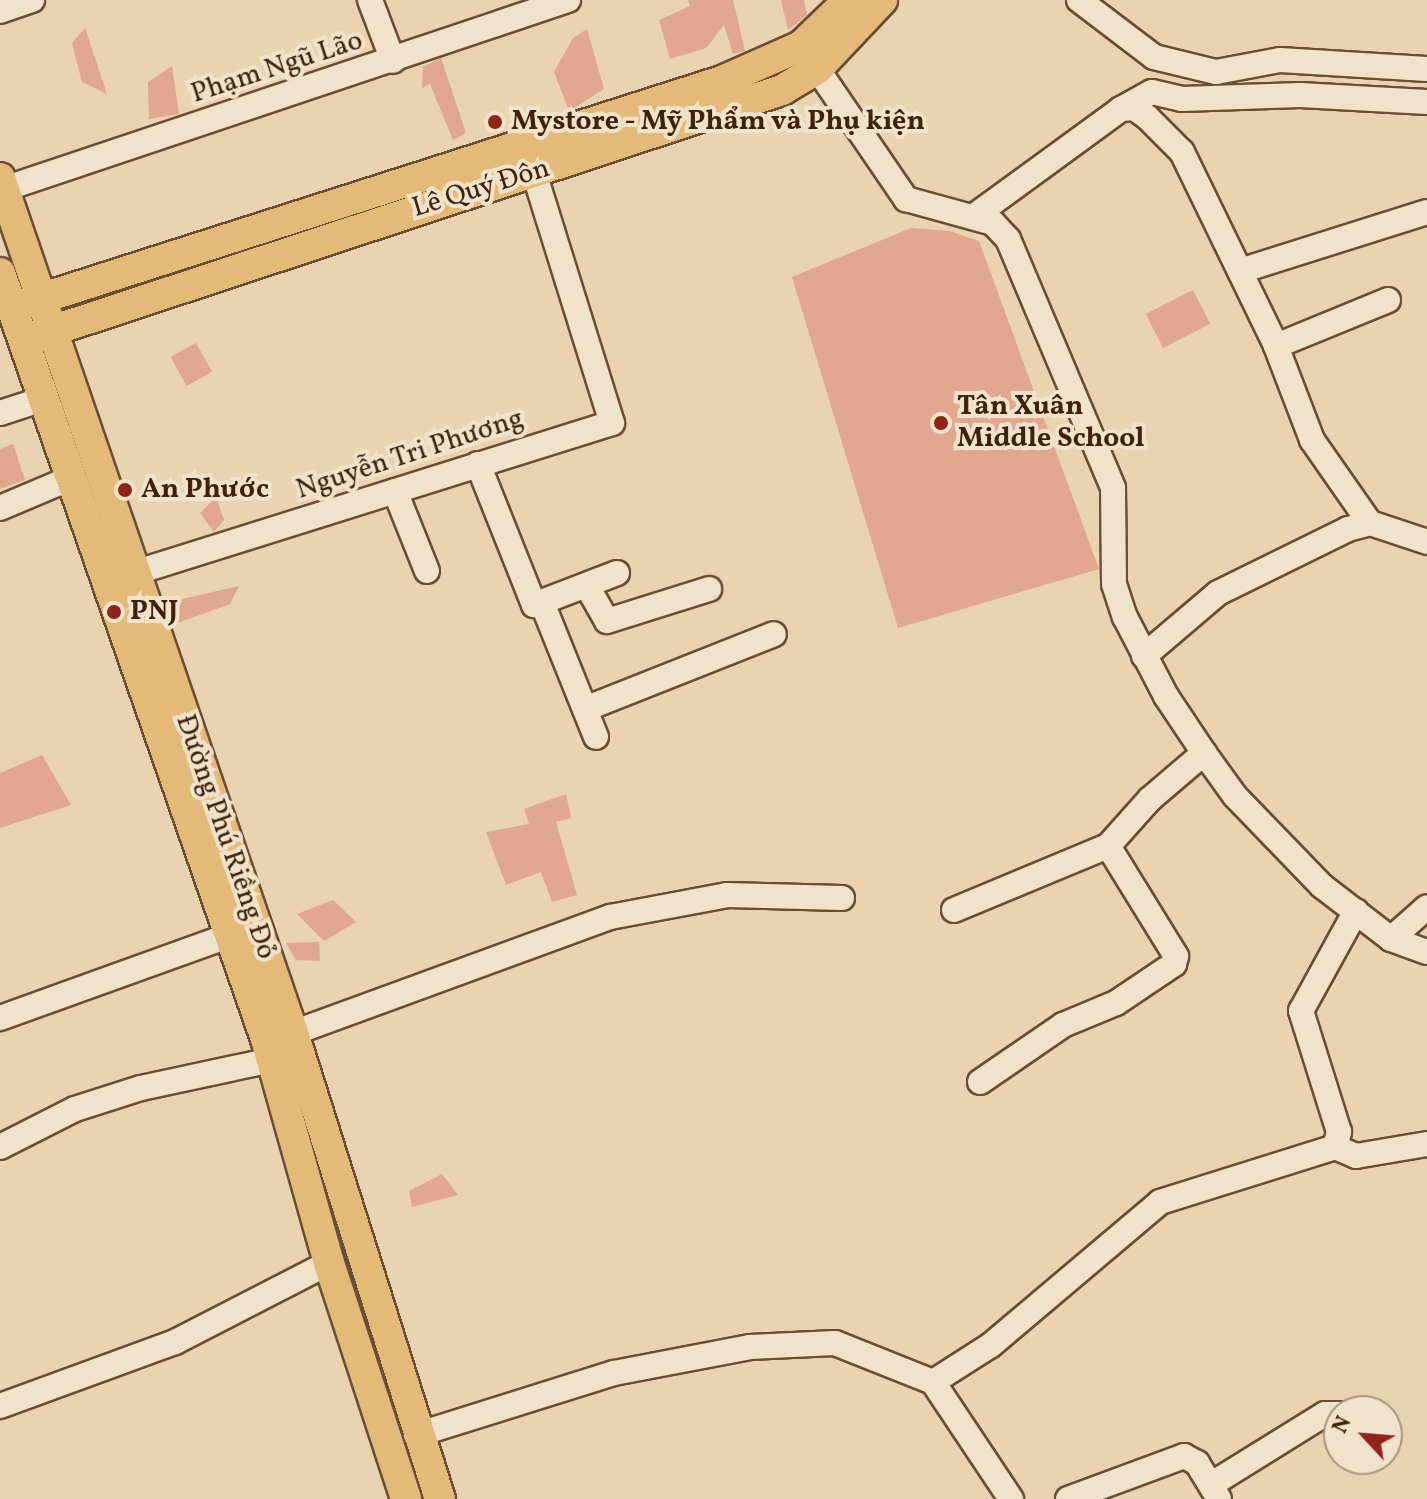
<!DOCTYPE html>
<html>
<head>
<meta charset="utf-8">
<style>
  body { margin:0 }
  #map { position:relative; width:1427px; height:1499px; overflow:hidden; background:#e9d3b0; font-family:Vollkorn,serif }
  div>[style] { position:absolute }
  .building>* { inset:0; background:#e1a790; transform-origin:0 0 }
  .roads { filter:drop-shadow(2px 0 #6a4e34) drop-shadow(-2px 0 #6a4e34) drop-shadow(0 2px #6a4e34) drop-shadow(0 -2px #6a4e34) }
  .minor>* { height:24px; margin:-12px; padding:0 12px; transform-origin:12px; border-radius:12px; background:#f1e2cc }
  .major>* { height:30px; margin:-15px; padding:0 15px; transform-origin:15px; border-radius:15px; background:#e4ba78 }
  .dots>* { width:22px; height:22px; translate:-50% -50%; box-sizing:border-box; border:4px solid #f1e2cc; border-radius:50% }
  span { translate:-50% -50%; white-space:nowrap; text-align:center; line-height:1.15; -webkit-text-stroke:8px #f1e2cc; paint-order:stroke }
  .street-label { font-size:28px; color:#3f220a }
  .poi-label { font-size:28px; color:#3f220a; font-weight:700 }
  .left { translate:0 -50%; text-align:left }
  .north { position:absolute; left:1323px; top:1395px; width:80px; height:80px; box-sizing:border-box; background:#f1e2cc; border:2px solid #aa957e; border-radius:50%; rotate:296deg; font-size:22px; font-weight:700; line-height:32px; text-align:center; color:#3f220a }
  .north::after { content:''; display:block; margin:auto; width:28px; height:36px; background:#8f2418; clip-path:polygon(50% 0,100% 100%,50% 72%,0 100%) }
</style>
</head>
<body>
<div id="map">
  <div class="building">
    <i style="clip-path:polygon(688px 0,733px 0,745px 51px,733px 54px,724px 25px,706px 48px,670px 59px,659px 20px,690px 6px)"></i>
    <i style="clip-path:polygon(781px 0,804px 0,807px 15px,788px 30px)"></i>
    <i style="clip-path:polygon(85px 28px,107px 94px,82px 82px,72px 43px)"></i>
    <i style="clip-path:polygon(587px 29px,604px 89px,569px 111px,554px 72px,573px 38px)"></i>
    <i style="clip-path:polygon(441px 58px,466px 133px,453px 140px,430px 84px,422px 88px,423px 67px)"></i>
    <i style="clip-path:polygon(172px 66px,179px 114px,149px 119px,148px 82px)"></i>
    <i style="clip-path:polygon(911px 228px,949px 231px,979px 241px,1099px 569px,898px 628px,792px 277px)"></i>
    <i style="left:1193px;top:290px;width:38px;height:53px;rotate:63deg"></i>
    <i style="left:196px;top:343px;width:33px;height:29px;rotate:61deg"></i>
    <i style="clip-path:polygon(13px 444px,25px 480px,0 489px,0 449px)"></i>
    <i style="clip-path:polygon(216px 497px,224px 520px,214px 532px,200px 513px)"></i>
    <i style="clip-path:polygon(239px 586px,230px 604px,172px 625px,169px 602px)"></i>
    <i style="clip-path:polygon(42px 755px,71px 805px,0 828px,0 773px)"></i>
    <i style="clip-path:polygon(566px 794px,571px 818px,556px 822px,577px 895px,552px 902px,541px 872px,506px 885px,486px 832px,529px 824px,524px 809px)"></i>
    <i style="clip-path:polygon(333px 900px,356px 922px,324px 941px,297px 914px)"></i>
    <i style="clip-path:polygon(319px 942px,320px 961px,296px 960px,286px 943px)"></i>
    <i style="clip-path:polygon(442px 1174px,458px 1195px,412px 1207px,409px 1191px)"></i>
  </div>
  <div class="roads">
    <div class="minor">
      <i style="left:370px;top:0;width:65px;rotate:69.3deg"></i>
      <i style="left:1079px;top:0;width:94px;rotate:37.2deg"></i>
      <i style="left:1154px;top:57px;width:64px;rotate:13.6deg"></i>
      <i style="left:1216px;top:72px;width:65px;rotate:-10.6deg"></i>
      <i style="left:1280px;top:60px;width:147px;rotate:3.5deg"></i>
      <i style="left:0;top:11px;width:34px;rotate:-19deg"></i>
      <i style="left:807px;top:54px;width:176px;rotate:55.7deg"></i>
      <i style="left:906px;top:199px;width:90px;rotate:15.4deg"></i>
      <i style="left:993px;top:223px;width:22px;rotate:47deg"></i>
      <i style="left:1008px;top:239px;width:270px;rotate:67.1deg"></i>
      <i style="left:1113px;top:488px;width:96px;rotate:89.4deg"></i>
      <i style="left:1114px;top:584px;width:35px;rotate:72deg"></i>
      <i style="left:1125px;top:617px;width:89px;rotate:62.6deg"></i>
      <i style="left:1166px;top:696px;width:69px;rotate:56.3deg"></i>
      <i style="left:1204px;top:753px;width:53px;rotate:54.2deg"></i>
      <i style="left:1235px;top:796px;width:125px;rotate:46deg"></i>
      <i style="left:1322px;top:886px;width:87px;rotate:37.5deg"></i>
      <i style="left:1391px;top:939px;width:38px;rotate:20deg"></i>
      <i style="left:1121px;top:109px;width:35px;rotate:-29deg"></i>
      <i style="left:1152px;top:92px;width:31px;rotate:13deg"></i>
      <i style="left:1182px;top:99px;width:118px;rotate:-1.9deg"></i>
      <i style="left:1300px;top:95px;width:127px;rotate:3.2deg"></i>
      <i style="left:4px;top:189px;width:595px;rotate:-18.53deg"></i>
      <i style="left:973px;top:217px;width:183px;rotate:-36.1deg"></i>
      <i style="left:1121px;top:109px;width:13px;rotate:-4deg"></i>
      <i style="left:1134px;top:108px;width:16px;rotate:35deg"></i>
      <i style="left:1147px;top:117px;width:49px;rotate:45deg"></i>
      <i style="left:1182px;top:152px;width:216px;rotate:64.1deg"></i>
      <i style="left:1276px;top:346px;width:101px;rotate:69deg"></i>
      <i style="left:1312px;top:440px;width:101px;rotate:55.1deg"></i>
      <i style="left:1240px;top:271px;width:196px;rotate:-17.5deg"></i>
      <i style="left:1276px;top:346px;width:121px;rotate:-22.3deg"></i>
      <i style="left:0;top:413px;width:45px;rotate:-18deg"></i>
      <i style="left:478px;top:464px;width:152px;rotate:68.3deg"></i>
      <i style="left:534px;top:605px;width:89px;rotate:-21.1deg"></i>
      <i style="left:395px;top:491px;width:86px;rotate:68.2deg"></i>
      <i style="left:0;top:508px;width:77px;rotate:-22.9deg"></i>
      <i style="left:134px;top:573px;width:501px;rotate:-17.42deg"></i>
      <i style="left:612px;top:423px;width:263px;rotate:-107.3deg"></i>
      <i style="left:587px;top:586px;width:40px;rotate:60.3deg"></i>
      <i style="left:607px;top:621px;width:107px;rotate:-17.4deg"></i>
      <i style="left:543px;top:605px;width:142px;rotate:68.1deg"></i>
      <i style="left:1144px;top:656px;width:97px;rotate:-40.4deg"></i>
      <i style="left:1218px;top:593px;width:145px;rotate:-26.2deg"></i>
      <i style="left:1348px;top:529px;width:23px;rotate:-15deg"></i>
      <i style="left:1370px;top:523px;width:60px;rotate:18.4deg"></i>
      <i style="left:585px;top:709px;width:203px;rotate:-21.6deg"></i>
      <i style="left:954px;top:910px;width:167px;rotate:-22.6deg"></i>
      <i style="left:1108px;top:846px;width:63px;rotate:-48.2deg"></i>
      <i style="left:1150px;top:799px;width:71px;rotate:-40.4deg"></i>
      <i style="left:1391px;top:939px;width:48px;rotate:-41.6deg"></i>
      <i style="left:0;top:1018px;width:260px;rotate:-19.8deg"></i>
      <i style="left:293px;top:1033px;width:338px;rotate:-20.1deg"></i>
      <i style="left:610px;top:917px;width:119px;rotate:-10.6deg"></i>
      <i style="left:727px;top:895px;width:115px;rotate:1.5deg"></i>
      <i style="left:980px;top:1082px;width:101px;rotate:-34.5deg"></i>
      <i style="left:1063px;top:1025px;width:57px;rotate:-22.5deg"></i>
      <i style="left:1116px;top:1003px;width:70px;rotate:-33.9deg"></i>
      <i style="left:1174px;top:964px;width:8px;rotate:-76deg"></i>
      <i style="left:1176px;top:956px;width:129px;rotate:-121.7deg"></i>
      <i style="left:0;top:1147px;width:84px;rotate:-26.9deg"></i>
      <i style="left:75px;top:1109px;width:69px;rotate:-17.7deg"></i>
      <i style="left:141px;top:1088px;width:134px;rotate:-12.1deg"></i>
      <i style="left:1335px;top:1147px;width:16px;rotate:-75deg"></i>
      <i style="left:1339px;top:1132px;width:127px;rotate:-107.4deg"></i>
      <i style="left:1301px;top:1011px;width:114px;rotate:-61.2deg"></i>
      <i style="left:933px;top:1382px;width:141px;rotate:56.3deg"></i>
      <i style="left:0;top:1406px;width:186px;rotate:-20.1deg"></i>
      <i style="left:175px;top:1342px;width:173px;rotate:-27.2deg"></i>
      <i style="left:416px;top:1435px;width:207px;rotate:-17.4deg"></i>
      <i style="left:614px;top:1373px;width:138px;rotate:-10.8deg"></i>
      <i style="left:750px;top:1347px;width:85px;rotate:-2.7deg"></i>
      <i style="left:835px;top:1343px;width:105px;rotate:21.7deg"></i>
      <i style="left:933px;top:1382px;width:69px;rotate:-32.5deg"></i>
      <i style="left:991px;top:1345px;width:221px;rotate:-40.2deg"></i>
      <i style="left:1160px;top:1202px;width:183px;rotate:-17.4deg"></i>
      <i style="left:1335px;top:1147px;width:23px;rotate:23deg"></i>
      <i style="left:1356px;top:1156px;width:72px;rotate:-9.6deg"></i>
      <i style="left:1212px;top:1484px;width:133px;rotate:-31.8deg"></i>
      <i style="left:1325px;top:1414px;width:14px"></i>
      <i style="left:1068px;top:1499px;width:124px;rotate:-20.3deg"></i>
      <i style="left:1184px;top:1456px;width:15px;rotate:28deg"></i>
      <i style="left:1197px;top:1463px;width:42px;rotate:58.6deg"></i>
    </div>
    <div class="major">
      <i style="left:0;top:178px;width:904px;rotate:71.08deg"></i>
      <i style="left:293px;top:1033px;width:489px;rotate:72.5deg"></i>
      <i style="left:0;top:273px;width:811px;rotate:70.85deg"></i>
      <i style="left:266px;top:1039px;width:233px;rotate:74.3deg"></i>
      <i style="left:329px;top:1263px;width:248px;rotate:71.9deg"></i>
      <i style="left:24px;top:304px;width:733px;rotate:-17.72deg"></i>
      <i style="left:722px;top:81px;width:86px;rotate:-23.9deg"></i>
      <i style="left:801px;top:46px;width:66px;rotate:-43.8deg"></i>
      <i style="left:33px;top:337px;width:789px;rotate:-18.25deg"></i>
      <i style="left:782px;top:90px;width:41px;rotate:-31deg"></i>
      <i style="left:817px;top:69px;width:95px;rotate:-46.7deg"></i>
    </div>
  </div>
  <div class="dots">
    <i style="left:495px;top:122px;background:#8f2418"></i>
    <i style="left:941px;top:423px;background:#8f2418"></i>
    <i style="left:125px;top:490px;background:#8f2418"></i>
    <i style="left:114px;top:612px;background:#8f2418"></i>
  </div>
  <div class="street-label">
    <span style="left:277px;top:68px;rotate:-18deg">Phạm Ngũ Lão</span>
    <span style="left:481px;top:189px;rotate:-17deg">Lê Quý Đôn</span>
    <span style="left:410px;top:455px;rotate:-18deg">Nguyễn Tri Phương</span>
    <span style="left:225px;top:837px;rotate:71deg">Đường Phú Riềng Đỏ</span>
  </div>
  <div class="poi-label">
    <span class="left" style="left:511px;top:122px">Mystore - Mỹ Phẩm và Phụ kiện</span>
    <span class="left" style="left:957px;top:423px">Tân Xuân<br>Middle School</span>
    <span class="left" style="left:141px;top:490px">An Phước</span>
    <span class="left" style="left:130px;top:612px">PNJ</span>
  </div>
  <div class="north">N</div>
</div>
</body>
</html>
